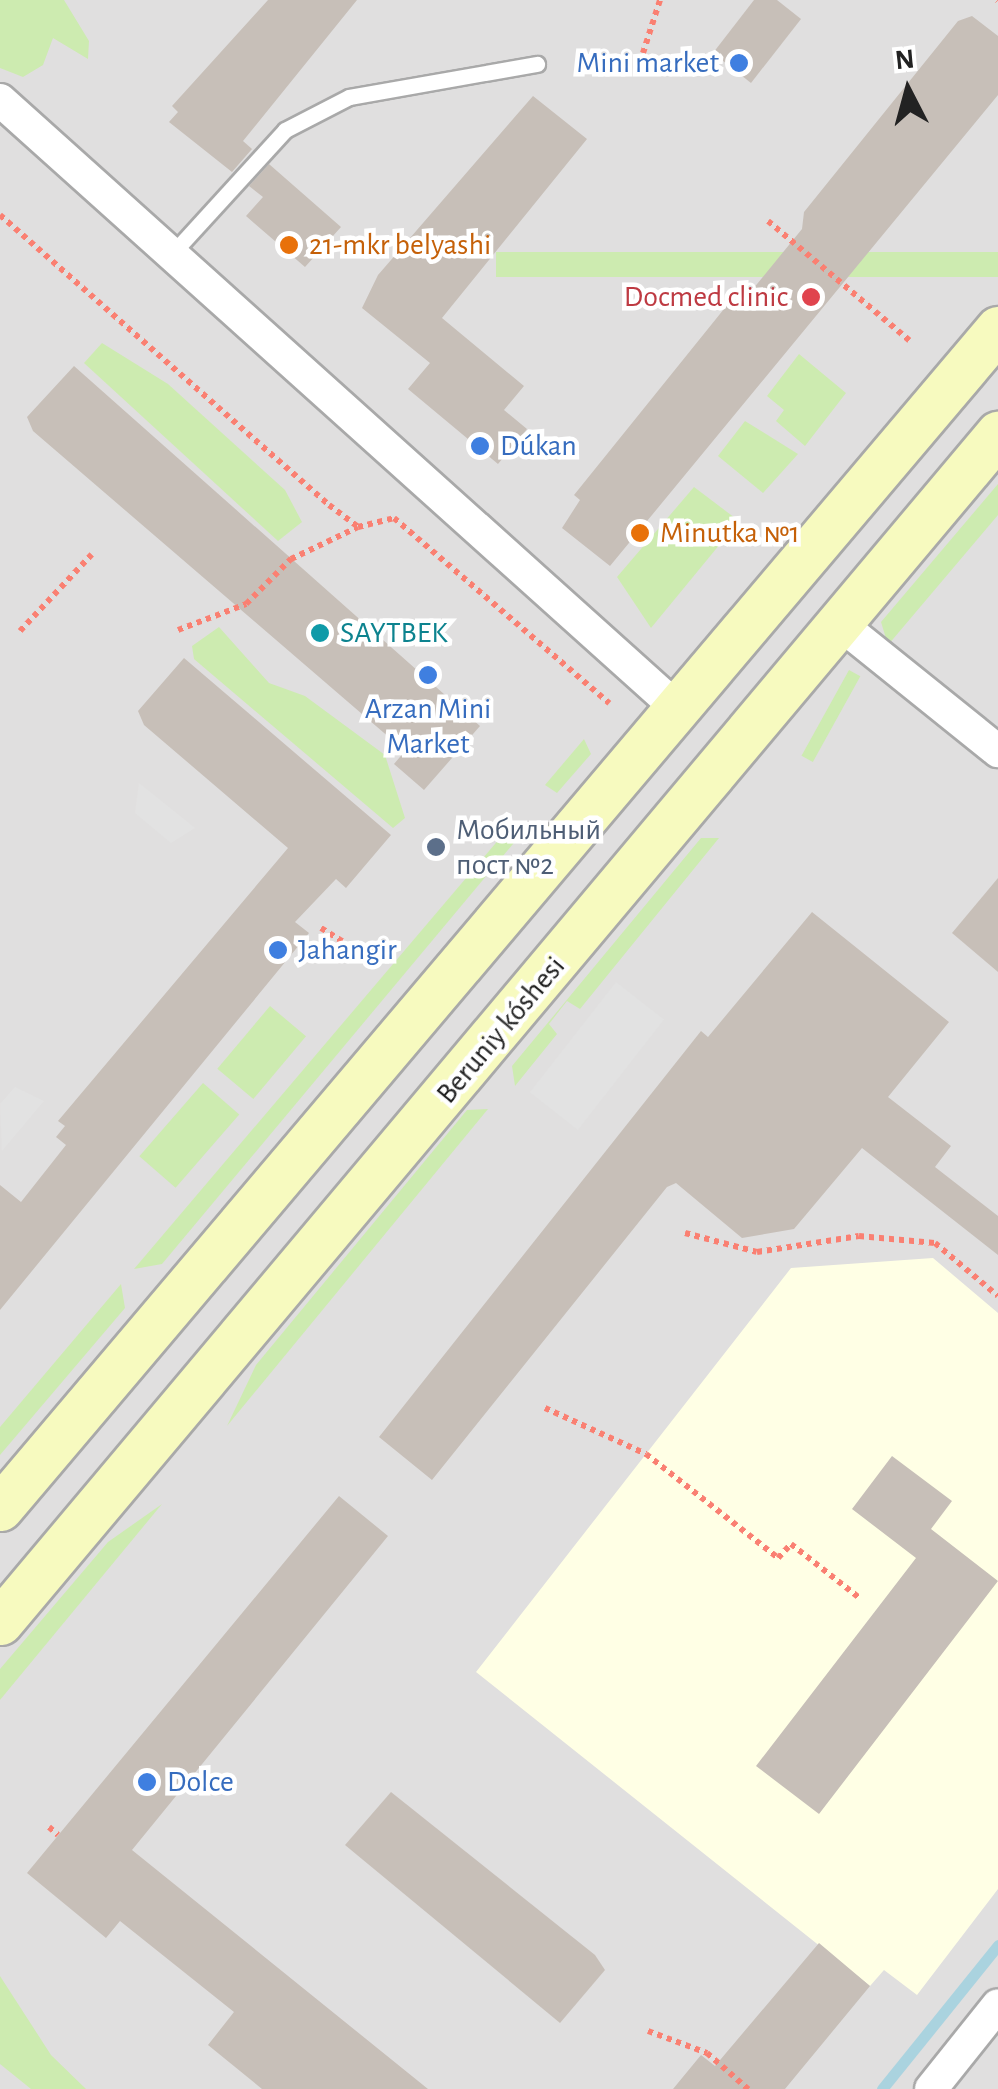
<!DOCTYPE html>
<html>
<head>
<meta charset="utf-8">
<style>
  body { margin:0 }
  #map { position:relative; width:998px; height:2089px; overflow:hidden; background:#f2efe9; font-family:"Alegreya Sans",sans-serif }
  div>[style] { position:absolute }
  .residential>* { inset:0; background:#e0dfdf; transform-origin:0 0 }
  .education>* { inset:0; background:#ffffe5 }
  .grass>* { inset:0; background:#cdebb0; transform-origin:0 0 }
  .parking>* { inset:0; background:#e2e2e2; transform-origin:0 0 }
  .stream>* { height:11px; margin:-5.5px; padding:0 5.5px; transform-origin:5.5px; border-radius:5.5px; background:#aad3df }
  .building>* { inset:0; background:#c7bfb8 }
  .path>* { height:6px; margin-top:-3px; transform-origin:0; background:repeating-linear-gradient(90deg,#fa8072 0 5px,transparent 0 10px) }
  .roads { filter:drop-shadow(2px 0 #a9a9a9) drop-shadow(-2px 0 #a9a9a9) drop-shadow(0 2px #a9a9a9) drop-shadow(0 -2px #a9a9a9) }
  .service>* { height:15px; margin:-7.5px; padding:0 7.5px; transform-origin:7.5px; border-radius:7.5px; background:#fff }
  .minor>* { height:32px; margin:-16px; padding:0 16px; transform-origin:16px; border-radius:16px; background:#fff }
  .secondary>* { height:45px; margin:-22.5px; padding:0 22.5px; transform-origin:22.5px; border-radius:22.5px; background:#f7fabf }
  .dots>* { width:28px; height:28px; translate:-50% -50%; box-sizing:border-box; border:5px solid #fff; border-radius:50% }
  span { translate:-50% -50%; white-space:nowrap; text-align:center; line-height:1.15; -webkit-text-stroke:9px #fff; paint-order:stroke }
  .shop-label { font-size:30px; color:#366cbe }
  .right { translate:-100% -50%; text-align:right }
  .left { translate:0 -50%; text-align:left }
  .food-label { font-size:30px; color:#c56008 }
  .health-label { font-size:30px; color:#be3a42 }
  .culture-label { font-size:30px; color:#0d838f }
  .service-label { font-size:30px; color:#4e5e75 }
  .street-label { font-size:30px; color:#222 }
  .north { position:absolute; left:858px; top:40px; width:100px; height:100px; -webkit-text-stroke:8px #fff; paint-order:stroke; rotate:354deg; font-size:28px; font-weight:700; line-height:40px; text-align:center; color:#222 }
  .north::after { content:''; display:block; margin:auto; width:35px; height:45px; background:#222; clip-path:polygon(50% 0,100% 100%,50% 72%,0 100%) }
</style>
</head>
<body>
<div id="map">
  <div class="residential">
    <i style="left:0;top:0;width:998px;height:2089px"></i>
  </div>
  <div class="education">
    <i style="clip-path:polygon(933px 1258px,998px 1313px,998px 1889px,917px 1995px,884px 1970px,870px 1986px,476px 1672px,791px 1268px)"></i>
  </div>
  <div class="grass">
    <i style="clip-path:polygon(0 0,64px 0,89px 41px,88px 59px,53px 38px,43px 65px,23px 77px,0 68px)"></i>
    <i style="left:998px;top:252px;width:25px;height:502px;rotate:90deg"></i>
    <i style="clip-path:polygon(102px 343px,168px 384px,285px 490px,302px 522px,278px 541px,84px 363px)"></i>
    <i style="clip-path:polygon(799px 354px,846px 393px,805px 446px,776px 421px,784px 410px,767px 396px)"></i>
    <i style="clip-path:polygon(745px 421px,798px 454px,763px 493px,718px 456px)"></i>
    <i style="clip-path:polygon(998px 484px,998px 515px,888px 645px,881px 622px)"></i>
    <i style="clip-path:polygon(694px 487px,739px 521px,651px 628px,617px 577px)"></i>
    <i style="clip-path:polygon(219px 627px,269px 683px,305px 696px,385px 755px,405px 818px,393px 828px,194px 659px,192px 646px)"></i>
    <i style="left:849px;top:670px;width:13px;height:98px;rotate:29deg"></i>
    <i style="clip-path:polygon(584px 739px,591px 754px,557px 793px,545px 785px)"></i>
    <i style="clip-path:polygon(506px 831px,518px 838px,162px 1264px,134px 1269px)"></i>
    <i style="clip-path:polygon(701px 838px,719px 838px,580px 1009px,567px 1001px,549px 1024px,557px 1034px,515px 1086px,512px 1066px)"></i>
    <i style="left:270px;top:1006px;width:47px;height:82px;rotate:40deg"></i>
    <i style="left:203px;top:1083px;width:48px;height:97px;rotate:41deg"></i>
    <i style="clip-path:polygon(488px 1109px,227px 1426px,256px 1365px,467px 1110px)"></i>
    <i style="clip-path:polygon(121px 1284px,125px 1308px,0 1455px,0 1427px)"></i>
    <i style="clip-path:polygon(162px 1504px,0 1700px,0 1669px,108px 1542px)"></i>
    <i style="clip-path:polygon(0 1976px,51px 2055px,86px 2089px,31px 2089px,0 2064px)"></i>
  </div>
  <div class="parking">
    <i style="clip-path:polygon(139px 783px,195px 828px,171px 843px,135px 813px)"></i>
    <i style="left:616px;top:982px;width:61px;height:140px;rotate:38deg"></i>
    <i style="clip-path:polygon(15px 1087px,44px 1101px,2px 1151px,0 1104px)"></i>
  </div>
  <div class="stream">
    <i style="left:882px;top:2089px;width:185px;rotate:-51.1deg"></i>
  </div>
  <div class="building">
    <i style="clip-path:polygon(268px 0,357px 0,243px 141px,252px 149px,232px 172px,169px 122px,178px 112px,172px 106px)"></i>
    <i style="clip-path:polygon(754px 0,777px 0,801px 19px,751px 83px,713px 53px)"></i>
    <i style="clip-path:polygon(972px 16px,998px 36px,998px 95px,610px 566px,562px 528px,580px 500px,574px 495px,728px 304px,744px 300px,802px 229px,804px 212px,958px 21px)"></i>
    <i style="clip-path:polygon(533px 96px,587px 139px,442px 318px,524px 386px,504px 410px,527px 429px,498px 464px,408px 389px,430px 363px,362px 308px,378px 275px)"></i>
    <i style="clip-path:polygon(269px 164px,341px 227px,305px 267px,246px 216px,263px 197px,249px 186px)"></i>
    <i style="clip-path:polygon(74px 366px,480px 726px,424px 790px,394px 764px,405px 751px,33px 431px,27px 417px)"></i>
    <i style="clip-path:polygon(184px 658px,391px 835px,346px 888px,336px 879px,295px 922px,309px 933px,0 1310px,0 1185px,21px 1202px,66px 1145px,56px 1137px,65px 1126px,58px 1121px,288px 848px,144px 725px,138px 711px)"></i>
    <i style="clip-path:polygon(998px 878px,998px 972px,952px 933px)"></i>
    <i style="clip-path:polygon(812px 912px,949px 1022px,888px 1097px,951px 1146px,935px 1167px,998px 1216px,998px 1255px,862px 1148px,794px 1229px,742px 1238px,676px 1183px,667px 1187px,432px 1480px,379px 1437px,701px 1031px,708px 1037px)"></i>
    <i style="clip-path:polygon(892px 1456px,952px 1501px,931px 1529px,998px 1581px,819px 1814px,756px 1766px,916px 1558px,852px 1509px)"></i>
    <i style="clip-path:polygon(339px 1496px,388px 1536px,132px 1850px,428px 2089px,262px 2089px,208px 2045px,234px 2012px,120px 1921px,106px 1938px,27px 1873px)"></i>
    <i style="clip-path:polygon(391px 1792px,595px 1955px,605px 1970px,560px 2023px,345px 1845px)"></i>
    <i style="clip-path:polygon(819px 1943px,870px 1986px,785px 2089px,673px 2089px,701px 2055px,715px 2066px)"></i>
  </div>
  <div class="path">
    <i style="left:997px;top:0;width:1px;rotate:45deg"></i>
    <i style="left:643px;top:53px;width:56px;rotate:-72.2deg"></i>
    <i style="left:0;top:215px;width:439px;rotate:41.4deg"></i>
    <i style="left:329px;top:505px;width:36px;rotate:37deg"></i>
    <i style="left:358px;top:527px;width:37px;rotate:-14deg"></i>
    <i style="left:394px;top:518px;width:284px;rotate:40.7deg"></i>
    <i style="left:768px;top:221px;width:185px;rotate:40.2deg"></i>
    <i style="left:178px;top:630px;width:73px;rotate:-20.9deg"></i>
    <i style="left:246px;top:604px;width:64px;rotate:-45deg"></i>
    <i style="left:291px;top:559px;width:74px;rotate:-25.5deg"></i>
    <i style="left:20px;top:631px;width:105px;rotate:-46.9deg"></i>
    <i style="left:321px;top:928px;width:68px;rotate:31.8deg"></i>
    <i style="left:685px;top:1233px;width:74px;rotate:14.8deg"></i>
    <i style="left:757px;top:1252px;width:103px;rotate:-8.9deg"></i>
    <i style="left:859px;top:1236px;width:76px;rotate:5.3deg"></i>
    <i style="left:935px;top:1243px;width:82px;rotate:40.1deg"></i>
    <i style="left:545px;top:1408px;width:111px;rotate:24.5deg"></i>
    <i style="left:646px;top:1454px;width:168px;rotate:38.2deg"></i>
    <i style="left:778px;top:1558px;width:19px;rotate:-47deg"></i>
    <i style="left:791px;top:1544px;width:89px;rotate:38.2deg"></i>
    <i style="left:49px;top:1827px;width:12px;rotate:42deg"></i>
    <i style="left:648px;top:2031px;width:63px;rotate:20.4deg"></i>
    <i style="left:707px;top:2053px;width:55px;rotate:41.3deg"></i>
  </div>
  <div class="roads">
    <div class="service">
      <i style="left:171px;top:255px;width:169px;rotate:-47.6deg"></i>
      <i style="left:285px;top:130px;width:72px;rotate:-27.3deg"></i>
      <i style="left:349px;top:97px;width:191px;rotate:-10deg"></i>
    </div>
    <div class="minor">
      <i style="left:0;top:100px;width:910px;rotate:41.93deg"></i>
      <i style="left:840px;top:624px;width:203px;rotate:38.8deg"></i>
      <i style="left:931px;top:2089px;width:107px;rotate:-51.4deg"></i>
    </div>
    <div class="secondary">
      <i style="left:0;top:1508px;width:1545px;rotate:-49.75deg"></i>
      <i style="left:0;top:1622px;width:1552px;rotate:-49.97deg"></i>
    </div>
  </div>
  <div class="dots">
    <i style="left:739px;top:63px;background:#3f7fe0"></i>
    <i style="left:289px;top:245px;background:#e8710a"></i>
    <i style="left:811px;top:297px;background:#e0444e"></i>
    <i style="left:480px;top:446px;background:#3f7fe0"></i>
    <i style="left:640px;top:533px;background:#e8710a"></i>
    <i style="left:320px;top:633px;background:#0f9aa8"></i>
    <i style="left:428px;top:675px;background:#3f7fe0"></i>
    <i style="left:436px;top:847px;background:#5c6f8a"></i>
    <i style="left:278px;top:950px;background:#3f7fe0"></i>
    <i style="left:147px;top:1782px;background:#3f7fe0"></i>
  </div>
  <div class="shop-label">
    <span class="right" style="left:719px;top:63px">Mini market</span>
    <span class="left" style="left:500px;top:446px">Dúkan</span>
    <span style="left:428px;top:726px">Arzan Mini<br>Market</span>
    <span class="left" style="left:298px;top:950px">Jahangir</span>
    <span class="left" style="left:167px;top:1782px">Dolce</span>
  </div>
  <div class="food-label">
    <span class="left" style="left:309px;top:245px">21-mkr belyashi</span>
    <span class="left" style="left:660px;top:533px">Minutka №1</span>
  </div>
  <div class="health-label">
    <span class="right" style="left:788px;top:297px">Docmed clinic</span>
  </div>
  <div class="culture-label">
    <span class="left" style="left:340px;top:633px">SAYTBEK</span>
  </div>
  <div class="service-label">
    <span class="left" style="left:456px;top:847px">Мобильный<br>пост №2</span>
  </div>
  <div class="street-label">
    <span style="left:501px;top:1030px;rotate:-50deg">Beruniy kóshesi</span>
  </div>
  <div class="north">N</div>
</div>
</body>
</html>
